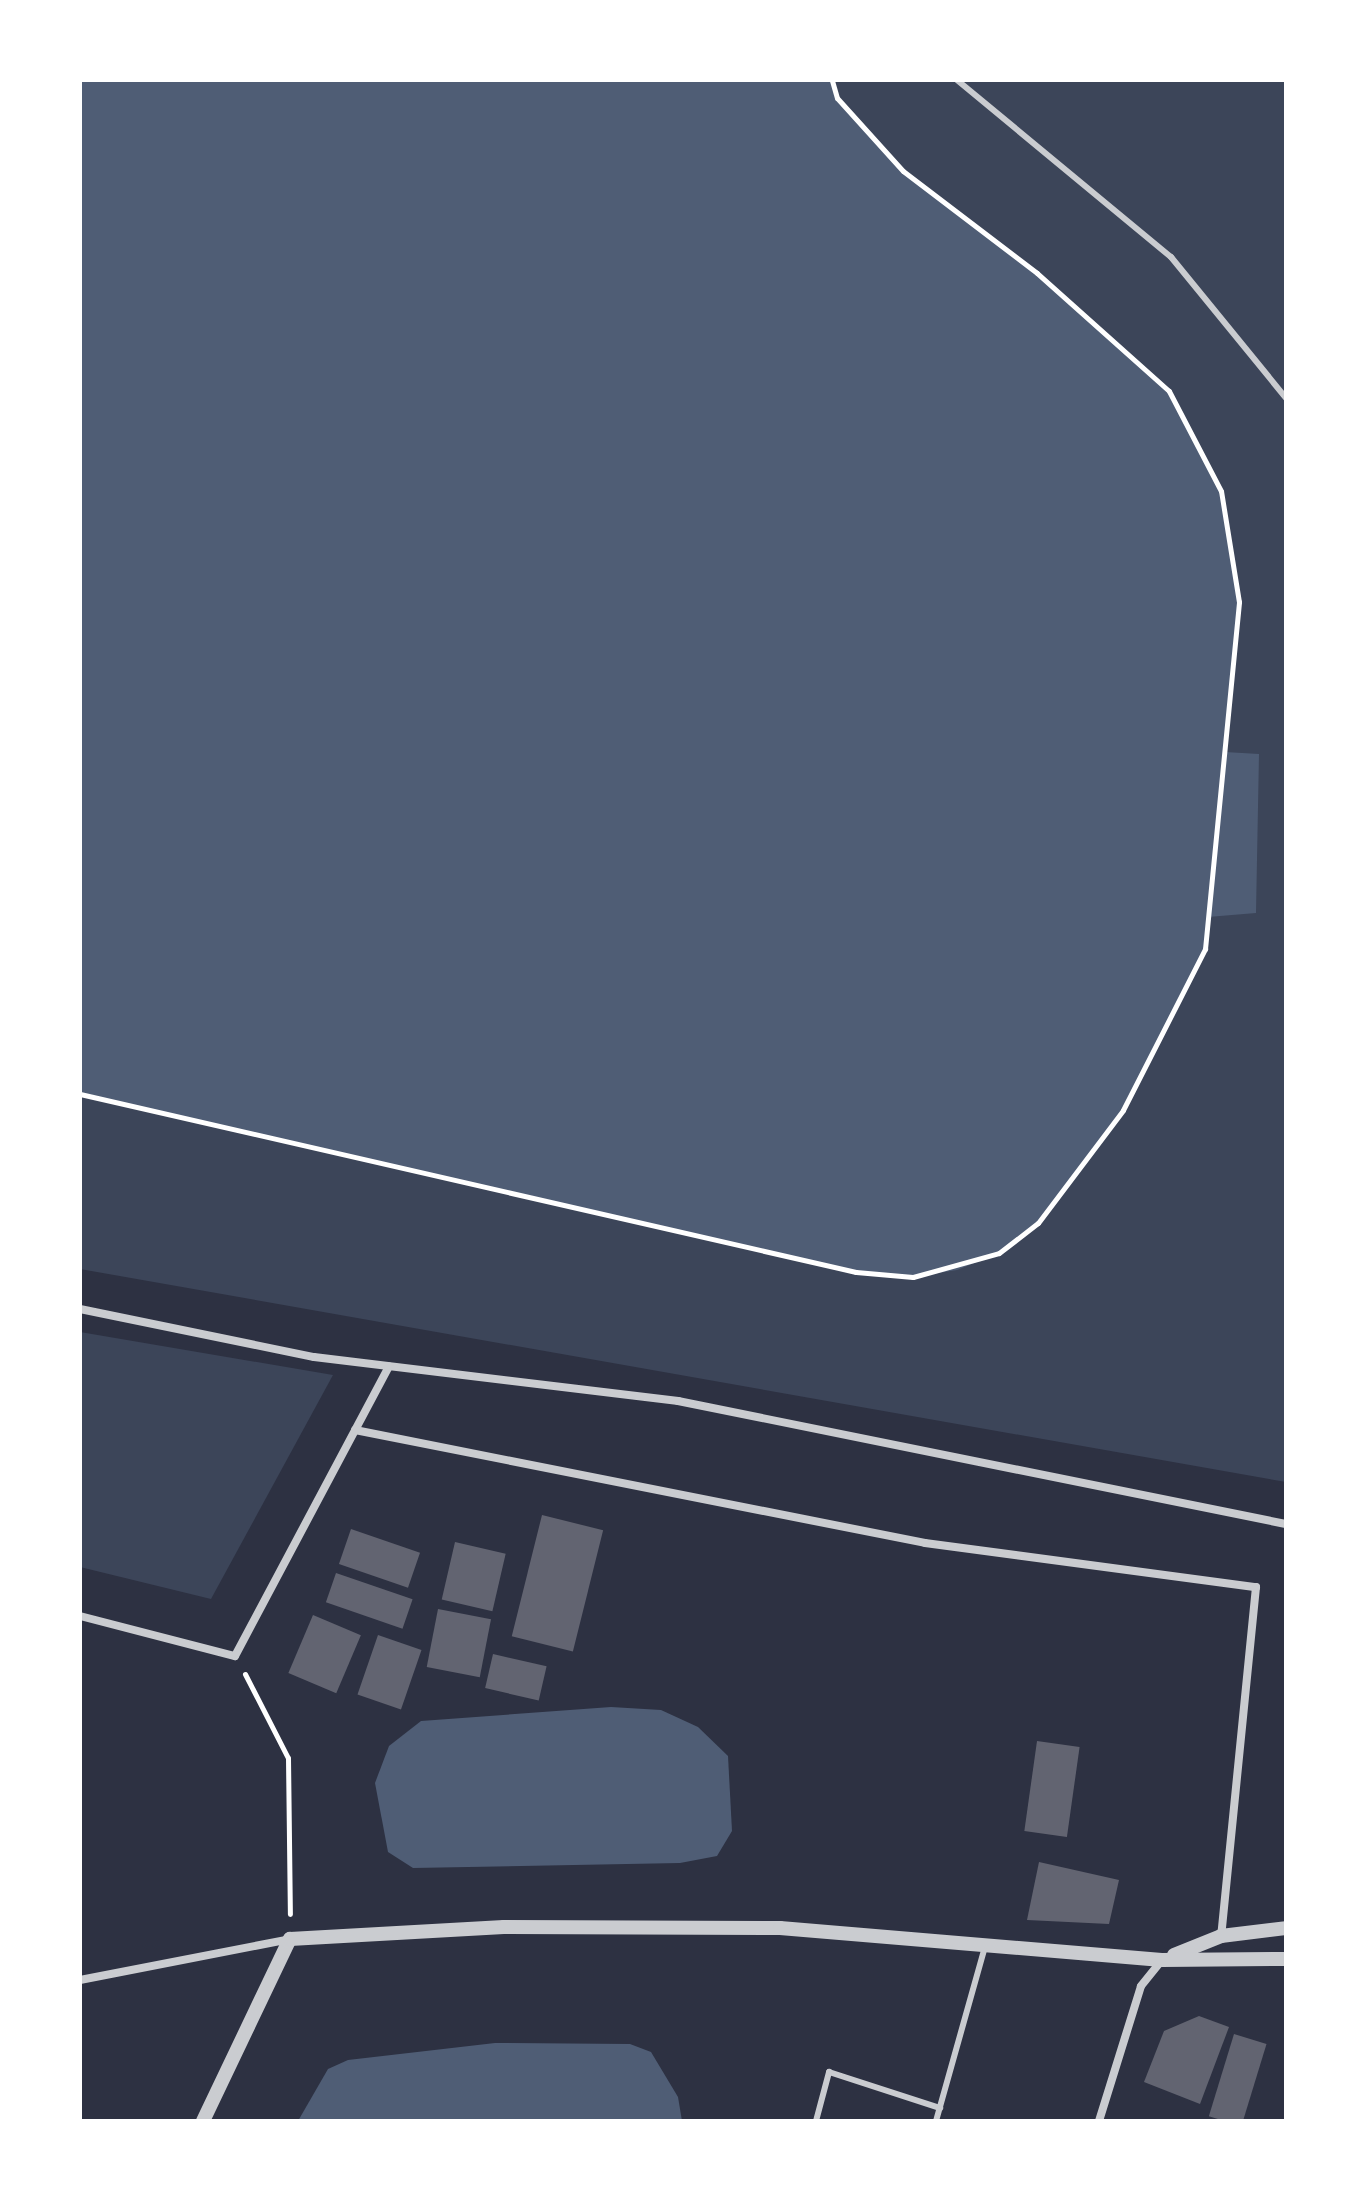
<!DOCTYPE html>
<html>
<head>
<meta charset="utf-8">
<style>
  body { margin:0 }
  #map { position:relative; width:1366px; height:2201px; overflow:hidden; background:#2d3142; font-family:"DejaVu Sans",sans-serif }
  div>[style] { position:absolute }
  .green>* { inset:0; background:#3c4559 }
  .water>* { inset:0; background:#4f5d75 }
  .building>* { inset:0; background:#626471; transform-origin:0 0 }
  .path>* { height:5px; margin:-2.5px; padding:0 2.5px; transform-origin:2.5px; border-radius:2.5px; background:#fff }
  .service>* { height:6px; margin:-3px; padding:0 3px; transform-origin:3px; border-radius:3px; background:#caccd0 }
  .minor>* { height:8px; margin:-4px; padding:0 4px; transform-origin:4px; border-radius:4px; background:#caccd0 }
  .tertiary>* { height:14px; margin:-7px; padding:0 7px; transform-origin:7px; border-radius:7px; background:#caccd0 }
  span { translate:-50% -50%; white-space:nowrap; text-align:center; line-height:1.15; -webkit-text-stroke:8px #fff; paint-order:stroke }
  .frame { position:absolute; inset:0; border:82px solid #fff; pointer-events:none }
</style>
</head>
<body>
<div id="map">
  <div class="green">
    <i style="clip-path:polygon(80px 80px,1286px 80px,1286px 1482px,80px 1269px)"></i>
    <i style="clip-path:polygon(80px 1332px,333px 1375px,211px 1599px,80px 1567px)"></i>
  </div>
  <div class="water">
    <i style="clip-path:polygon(80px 80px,832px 80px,837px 98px,903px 171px,1037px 273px,1169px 391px,1221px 491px,1239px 602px,1225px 752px,1259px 754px,1256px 913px,1208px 917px,1205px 949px,1123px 1110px,1038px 1223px,999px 1253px,957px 1270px,913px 1277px,856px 1272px,80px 1094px)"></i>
    <i style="clip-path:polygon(611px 1707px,661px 1710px,698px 1727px,728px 1756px,732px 1831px,717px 1856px,680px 1863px,413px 1868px,388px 1852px,375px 1783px,389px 1746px,421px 1721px)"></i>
    <i style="clip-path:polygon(495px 2043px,630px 2044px,651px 2052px,678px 2097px,682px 2121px,298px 2121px,328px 2069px,348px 2060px)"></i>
  </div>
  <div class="building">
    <i style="left:542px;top:1515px;width:63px;height:125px;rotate:14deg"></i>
    <i style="left:351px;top:1529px;width:73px;height:37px;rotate:19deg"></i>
    <i style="left:455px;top:1542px;width:52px;height:59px;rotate:13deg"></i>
    <i style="left:336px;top:1573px;width:81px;height:31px;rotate:19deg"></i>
    <i style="left:438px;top:1609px;width:54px;height:59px;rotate:11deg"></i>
    <i style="left:313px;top:1615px;width:52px;height:63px;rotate:23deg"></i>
    <i style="left:378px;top:1635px;width:46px;height:63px;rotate:19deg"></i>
    <i style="left:493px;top:1654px;width:55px;height:35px;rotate:13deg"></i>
    <i style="left:1037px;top:1741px;width:43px;height:91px;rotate:8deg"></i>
    <i style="clip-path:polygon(1039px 1862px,1119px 1880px,1109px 1924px,1027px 1920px)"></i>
    <i style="clip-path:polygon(1199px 2016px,1229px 2027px,1200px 2104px,1144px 2082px,1164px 2031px)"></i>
    <i style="left:1234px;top:2034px;width:34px;height:86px;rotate:17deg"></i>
  </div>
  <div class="path">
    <i style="left:80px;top:1094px;width:796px;rotate:12.92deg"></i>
    <i style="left:856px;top:1272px;width:57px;rotate:5deg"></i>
    <i style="left:913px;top:1277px;width:89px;rotate:-15.6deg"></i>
    <i style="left:999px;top:1253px;width:49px;rotate:-37.6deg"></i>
    <i style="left:1038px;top:1223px;width:141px;rotate:-53deg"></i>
    <i style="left:1123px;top:1110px;width:181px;rotate:-63deg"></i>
    <i style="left:1205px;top:949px;width:349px;rotate:-84.4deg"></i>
    <i style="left:1239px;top:602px;width:112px;rotate:-99.2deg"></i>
    <i style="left:1221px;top:491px;width:113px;rotate:-117.5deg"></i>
    <i style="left:1169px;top:391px;width:177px;rotate:-138.2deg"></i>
    <i style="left:1037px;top:273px;width:168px;rotate:-142.7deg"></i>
    <i style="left:903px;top:171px;width:98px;rotate:-132.1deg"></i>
    <i style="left:837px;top:98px;width:19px;rotate:-106deg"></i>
    <i style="left:245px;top:1674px;width:94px;rotate:62.9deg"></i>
    <i style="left:288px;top:1758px;width:156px;rotate:89.3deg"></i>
  </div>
  <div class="service">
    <i style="left:957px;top:80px;width:278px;rotate:39.6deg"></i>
    <i style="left:1171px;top:257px;width:182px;rotate:50.8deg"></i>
    <i style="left:816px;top:2121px;width:51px;rotate:-75.1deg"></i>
    <i style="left:829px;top:2072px;width:117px;rotate:18deg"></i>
    <i style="left:936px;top:2121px;width:181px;rotate:-74.3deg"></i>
  </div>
  <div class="minor">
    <i style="left:80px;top:1309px;width:239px;rotate:11.6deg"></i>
    <i style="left:314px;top:1357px;width:367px;rotate:6.9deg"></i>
    <i style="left:678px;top:1401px;width:620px;rotate:11.44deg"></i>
    <i style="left:355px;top:1430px;width:581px;rotate:11.21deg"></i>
    <i style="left:925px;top:1543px;width:334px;rotate:7.6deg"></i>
    <i style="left:1256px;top:1587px;width:351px;rotate:95.7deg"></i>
    <i style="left:80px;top:1616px;width:160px;rotate:14.5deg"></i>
    <i style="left:235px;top:1656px;width:328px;rotate:-62deg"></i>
    <i style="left:80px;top:1980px;width:214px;rotate:-11deg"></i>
    <i style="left:1099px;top:2121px;width:141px;rotate:-72.7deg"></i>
    <i style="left:1141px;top:1986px;width:33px;rotate:-51deg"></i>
  </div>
  <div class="tertiary">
    <i style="left:1174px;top:1955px;width:51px;rotate:-22deg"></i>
    <i style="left:1221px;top:1936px;width:65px;rotate:-7deg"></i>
    <i style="left:203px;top:2121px;width:202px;rotate:-64.5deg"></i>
    <i style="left:290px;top:1939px;width:214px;rotate:-3.2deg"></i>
    <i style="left:504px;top:1927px;width:276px;rotate:0.2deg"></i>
    <i style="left:780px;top:1928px;width:383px;rotate:4.8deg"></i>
    <i style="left:1162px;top:1960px;width:124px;rotate:-0.5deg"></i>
  </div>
  <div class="frame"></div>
</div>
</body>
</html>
